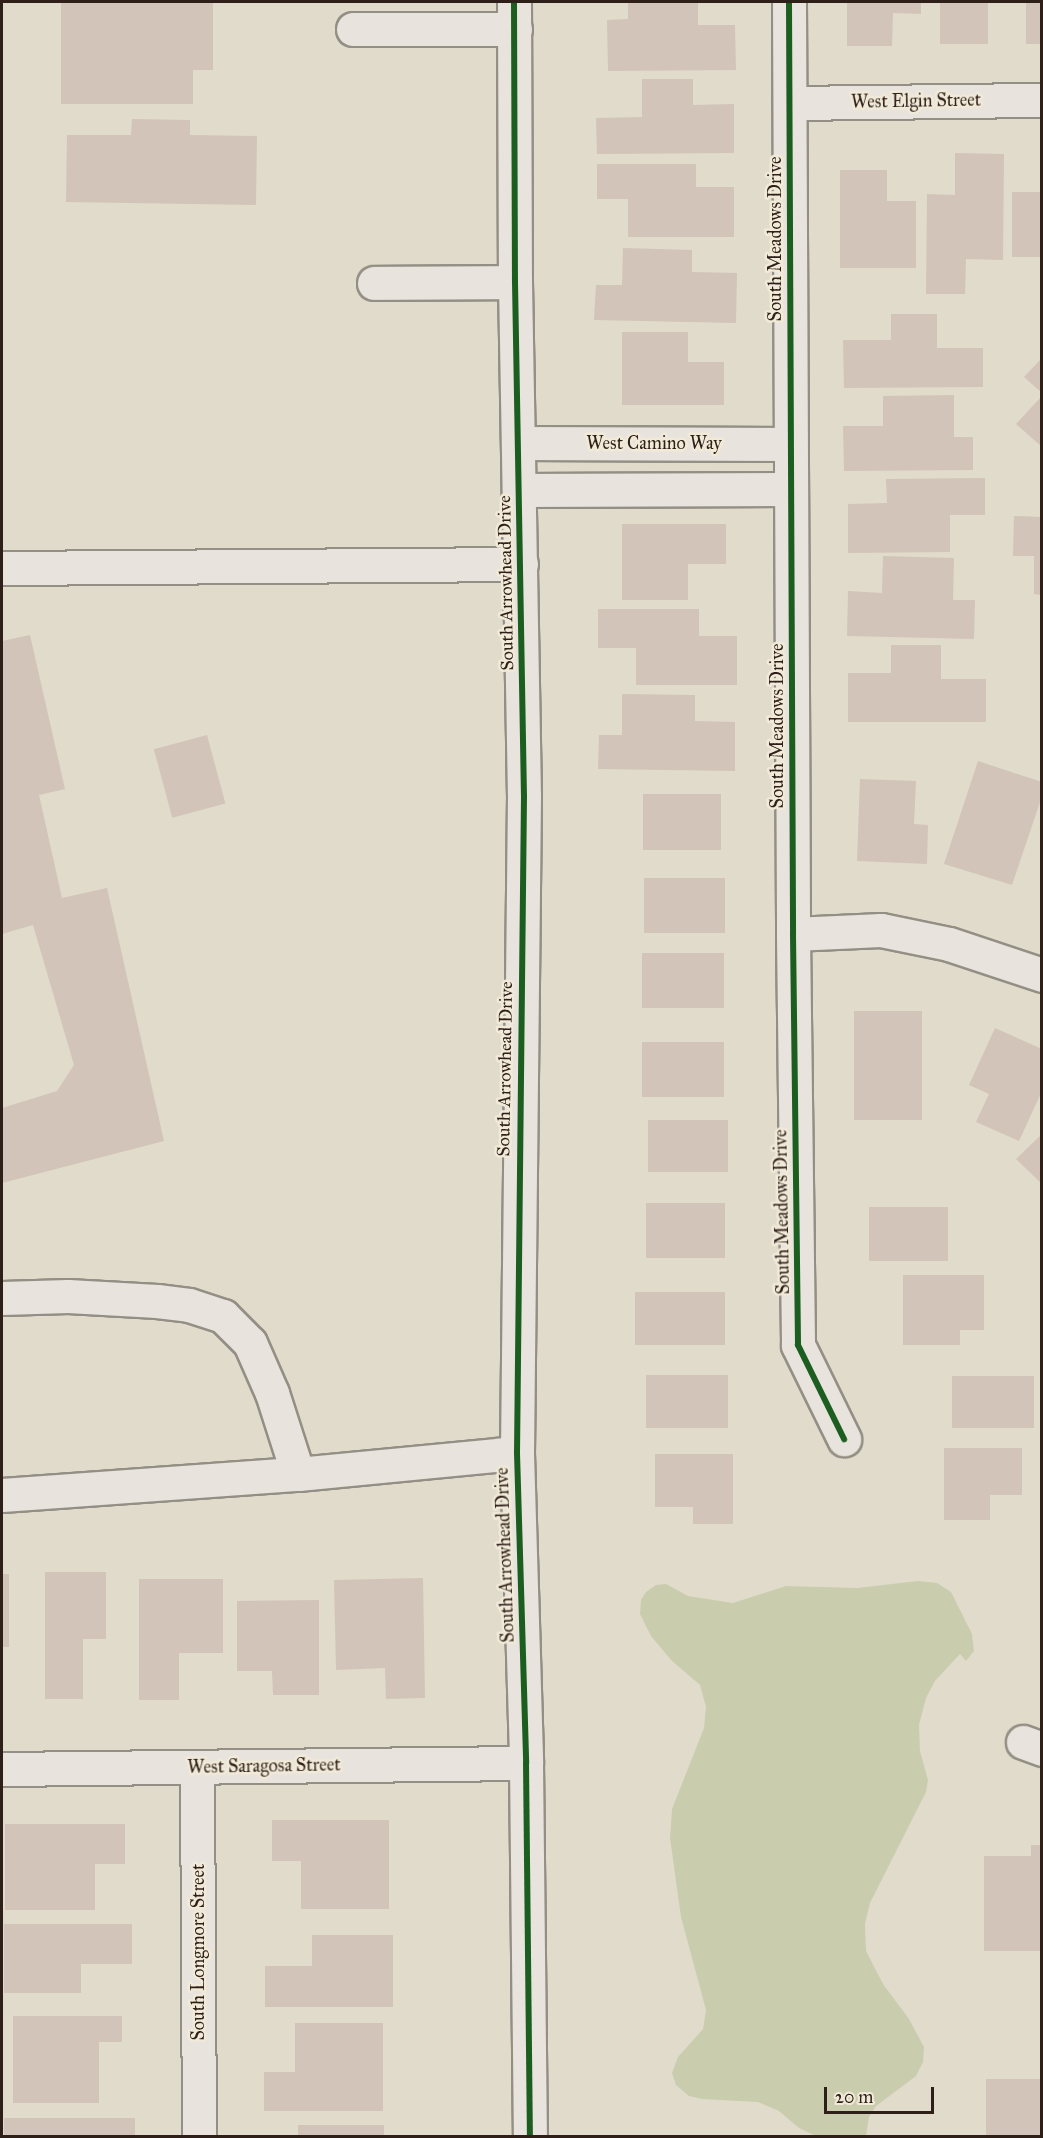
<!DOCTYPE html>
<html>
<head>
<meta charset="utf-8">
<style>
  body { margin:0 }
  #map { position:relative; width:1043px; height:2138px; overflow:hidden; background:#e1dbcb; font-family:"IM FELL Great Primer",serif }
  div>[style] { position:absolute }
  .green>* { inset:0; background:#c9cdad }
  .building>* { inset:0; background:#d2c4b8; transform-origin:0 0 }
  .roads { filter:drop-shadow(2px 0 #948f85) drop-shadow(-2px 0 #948f85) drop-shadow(0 2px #948f85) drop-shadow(0 -2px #948f85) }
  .minor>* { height:33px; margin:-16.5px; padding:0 16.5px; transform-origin:16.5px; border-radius:16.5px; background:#e8e4dd }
  .cycleway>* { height:6px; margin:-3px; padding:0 3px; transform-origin:3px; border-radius:3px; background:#1b5e20 }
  span { translate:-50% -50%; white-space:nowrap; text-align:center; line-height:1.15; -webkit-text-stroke:5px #f1ead8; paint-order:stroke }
  .street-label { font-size:18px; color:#2e1f19 }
  .frame { position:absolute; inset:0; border:3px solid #2e1f19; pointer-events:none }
  .scale { position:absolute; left:824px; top:2087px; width:110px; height:27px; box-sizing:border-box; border:3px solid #2e1f19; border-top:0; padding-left:8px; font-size:18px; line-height:21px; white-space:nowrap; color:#2e1f19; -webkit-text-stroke:4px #f1ead8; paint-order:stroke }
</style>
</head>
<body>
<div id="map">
  <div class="green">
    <i style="clip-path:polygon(918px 1581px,937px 1583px,951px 1592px,972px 1634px,974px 1651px,966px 1661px,960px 1654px,935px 1681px,926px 1698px,919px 1725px,920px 1751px,928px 1780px,926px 1792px,870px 1903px,865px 1924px,866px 1951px,883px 1984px,909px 2019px,924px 2047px,923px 2062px,916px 2076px,876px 2106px,869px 2117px,866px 2136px,816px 2136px,799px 2128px,779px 2111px,758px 2102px,702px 2099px,689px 2096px,676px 2085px,672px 2073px,678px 2057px,703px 2029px,706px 2010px,681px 1917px,670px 1838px,672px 1809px,704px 1728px,706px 1707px,700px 1685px,672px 1661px,651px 1636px,640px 1614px,641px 1600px,646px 1592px,656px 1585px,666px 1584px,688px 1596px,733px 1603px,786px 1586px,857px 1588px)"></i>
  </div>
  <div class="building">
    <i style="clip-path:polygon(61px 2px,213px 2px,213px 70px,193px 70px,193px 104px,61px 104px)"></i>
    <i style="clip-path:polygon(628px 2px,698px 2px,698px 25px,735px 25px,736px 70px,608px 71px,607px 20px,628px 19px)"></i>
    <i style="clip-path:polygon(847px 2px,921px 2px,921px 14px,893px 13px,892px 46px,847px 46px)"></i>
    <i style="left:940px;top:2px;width:48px;height:42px"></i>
    <i style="left:1026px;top:2px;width:16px;height:42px"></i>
    <i style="clip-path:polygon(642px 79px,693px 79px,693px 105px,734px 104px,734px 153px,597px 154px,596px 118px,642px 117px)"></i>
    <i style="clip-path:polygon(132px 119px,190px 120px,190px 135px,257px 136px,256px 205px,66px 202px,67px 135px,131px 135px)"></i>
    <i style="clip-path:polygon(955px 153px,1004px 154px,1003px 260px,966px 259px,965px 294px,926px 294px,927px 194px,955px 195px)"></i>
    <i style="clip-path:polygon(597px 164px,696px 164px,696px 187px,734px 187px,734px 237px,628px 237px,628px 199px,597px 199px)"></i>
    <i style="clip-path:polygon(840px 170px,887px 170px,887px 201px,916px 201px,916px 268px,840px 268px)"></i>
    <i style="left:1012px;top:192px;width:30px;height:65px"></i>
    <i style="clip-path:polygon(623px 248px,692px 250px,692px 272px,737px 273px,736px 323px,594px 320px,596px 285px,622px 285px)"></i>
    <i style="clip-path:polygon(891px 314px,937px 314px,937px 348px,983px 348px,983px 387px,844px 388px,843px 340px,891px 340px)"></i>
    <i style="clip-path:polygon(622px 332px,688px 332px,688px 362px,724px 362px,724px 405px,622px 405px)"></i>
    <i style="clip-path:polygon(1042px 358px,1042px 393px,1024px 377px)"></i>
    <i style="clip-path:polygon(954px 395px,954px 437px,973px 437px,973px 470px,844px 471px,843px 426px,883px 426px,883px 396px)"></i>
    <i style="clip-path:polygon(1042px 396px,1042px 447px,1016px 424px)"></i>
    <i style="clip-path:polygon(985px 478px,985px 515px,950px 515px,950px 552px,848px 553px,848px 504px,887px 503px,886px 479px)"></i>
    <i style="clip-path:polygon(1014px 516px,1042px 517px,1042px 595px,1034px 594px,1034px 556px,1013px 556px)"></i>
    <i style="clip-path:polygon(622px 524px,726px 524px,726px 564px,688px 564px,688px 600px,622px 600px)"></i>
    <i style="clip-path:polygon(883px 556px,954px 558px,953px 600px,975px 600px,974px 639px,847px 636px,848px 591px,882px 593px)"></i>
    <i style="clip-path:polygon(598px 609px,699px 609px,699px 636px,737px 636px,737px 685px,636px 685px,636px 648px,598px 648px)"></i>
    <i style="clip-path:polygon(30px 635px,65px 789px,39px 795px,62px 898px,107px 888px,164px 1141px,2px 1183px,2px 1108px,57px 1091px,74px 1065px,33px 925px,2px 934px,2px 641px)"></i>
    <i style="clip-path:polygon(891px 645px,941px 645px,941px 679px,986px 679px,986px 722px,848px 722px,848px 673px,891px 673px)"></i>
    <i style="clip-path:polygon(622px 694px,695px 695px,695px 721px,735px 722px,735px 771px,598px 769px,599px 735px,622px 735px)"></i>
    <i style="left:207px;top:735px;width:71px;height:55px;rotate:75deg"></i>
    <i style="clip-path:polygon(978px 761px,1042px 782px,1042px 796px,1012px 885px,944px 864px)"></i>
    <i style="clip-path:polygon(860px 779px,916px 781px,914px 824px,928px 825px,927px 864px,857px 861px)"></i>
    <i style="left:643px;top:794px;width:78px;height:56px"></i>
    <i style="left:644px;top:878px;width:81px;height:55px"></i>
    <i style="left:642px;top:953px;width:82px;height:55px"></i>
    <i style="left:854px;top:1011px;width:68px;height:109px"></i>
    <i style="clip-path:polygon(995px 1028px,1042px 1049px,1042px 1091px,1019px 1141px,976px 1122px,989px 1094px,969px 1085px)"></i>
    <i style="left:642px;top:1042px;width:82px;height:55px"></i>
    <i style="left:648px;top:1120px;width:80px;height:52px"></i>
    <i style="clip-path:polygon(1042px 1134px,1042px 1184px,1016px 1159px)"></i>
    <i style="left:646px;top:1203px;width:79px;height:55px"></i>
    <i style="left:869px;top:1207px;width:79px;height:54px"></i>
    <i style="clip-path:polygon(903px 1275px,984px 1275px,984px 1330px,960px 1330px,960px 1345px,903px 1345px)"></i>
    <i style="left:635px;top:1292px;width:90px;height:53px"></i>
    <i style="left:646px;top:1375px;width:82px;height:53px"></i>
    <i style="left:952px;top:1376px;width:82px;height:52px"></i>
    <i style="clip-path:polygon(944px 1448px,1022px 1448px,1022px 1495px,990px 1495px,990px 1520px,944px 1520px)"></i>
    <i style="clip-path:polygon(655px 1454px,733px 1454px,733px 1524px,693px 1524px,693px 1507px,655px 1507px)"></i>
    <i style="clip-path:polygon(45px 1572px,106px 1572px,106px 1639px,83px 1639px,83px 1699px,45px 1699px)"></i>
    <i style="left:2px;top:1574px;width:7px;height:73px"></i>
    <i style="clip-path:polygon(423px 1578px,425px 1698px,386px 1699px,385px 1668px,336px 1670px,334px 1580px)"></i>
    <i style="clip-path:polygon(139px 1579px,223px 1579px,223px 1653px,179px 1653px,179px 1700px,139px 1700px)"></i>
    <i style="clip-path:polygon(319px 1600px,319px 1695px,273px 1695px,272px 1671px,237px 1671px,237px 1601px)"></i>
    <i style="clip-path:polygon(272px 1820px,389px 1820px,389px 1909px,301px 1909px,301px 1861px,272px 1861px)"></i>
    <i style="clip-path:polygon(5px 1824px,125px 1824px,125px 1864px,95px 1864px,95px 1910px,5px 1910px)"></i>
    <i style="clip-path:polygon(1031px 1845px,1042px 1845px,1042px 1951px,984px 1951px,984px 1856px,1031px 1856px)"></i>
    <i style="clip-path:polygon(4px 1924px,132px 1924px,132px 1964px,81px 1964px,81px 1993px,4px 1993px)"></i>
    <i style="clip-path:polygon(312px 1935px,393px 1935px,393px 2007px,265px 2007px,265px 1966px,312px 1966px)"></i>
    <i style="clip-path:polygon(13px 2016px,122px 2016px,122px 2042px,99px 2042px,99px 2103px,13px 2103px)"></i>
    <i style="clip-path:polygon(295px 2023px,383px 2023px,383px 2111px,264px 2111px,264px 2072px,295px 2072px)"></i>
    <i style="left:986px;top:2079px;width:56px;height:57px"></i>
    <i style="left:4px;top:2118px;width:131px;height:18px"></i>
    <i style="left:298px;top:2125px;width:86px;height:11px"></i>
  </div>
  <div class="roads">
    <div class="minor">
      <i style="left:514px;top:2px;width:280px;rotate:89.8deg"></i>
      <i style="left:515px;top:282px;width:514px;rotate:89deg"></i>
      <i style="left:524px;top:796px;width:657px;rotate:90.61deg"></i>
      <i style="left:517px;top:1453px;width:310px;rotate:88.3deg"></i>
      <i style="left:526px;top:1763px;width:373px;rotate:89.4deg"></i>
      <i style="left:789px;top:2px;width:932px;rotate:89.75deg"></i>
      <i style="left:793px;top:934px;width:411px;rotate:89.3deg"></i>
      <i style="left:798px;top:1345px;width:105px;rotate:63.9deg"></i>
      <i style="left:353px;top:29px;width:162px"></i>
      <i style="left:790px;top:103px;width:252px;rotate:-0.7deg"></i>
      <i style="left:374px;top:283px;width:141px;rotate:-0.4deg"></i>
      <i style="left:518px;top:443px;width:272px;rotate:0.2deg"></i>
      <i style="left:520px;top:490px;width:270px;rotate:-0.2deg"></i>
      <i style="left:2px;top:568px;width:519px;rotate:-0.44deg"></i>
      <i style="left:793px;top:934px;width:88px;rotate:-2.6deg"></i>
      <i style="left:881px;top:930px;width:69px;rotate:11.6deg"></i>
      <i style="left:949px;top:944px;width:98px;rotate:18.4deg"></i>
      <i style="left:2px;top:1298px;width:66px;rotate:-1.7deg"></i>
      <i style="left:68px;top:1296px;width:89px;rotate:3.2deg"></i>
      <i style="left:157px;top:1301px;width:32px;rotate:7deg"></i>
      <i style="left:189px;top:1305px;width:36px;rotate:18deg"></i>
      <i style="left:223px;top:1316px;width:38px;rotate:45deg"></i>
      <i style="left:250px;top:1343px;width:55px;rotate:66.3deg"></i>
      <i style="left:272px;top:1393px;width:85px;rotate:72.2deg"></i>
      <i style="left:2px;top:1495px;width:297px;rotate:-4.1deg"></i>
      <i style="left:298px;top:1474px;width:220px;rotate:-5.5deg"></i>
      <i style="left:1023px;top:1742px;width:20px;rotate:20deg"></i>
      <i style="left:197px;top:1767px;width:369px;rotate:89.7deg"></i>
      <i style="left:2px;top:1769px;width:524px;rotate:-0.66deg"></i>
    </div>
  </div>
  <div class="cycleway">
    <i style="left:514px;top:2px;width:280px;rotate:89.8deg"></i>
    <i style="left:515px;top:282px;width:514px;rotate:89deg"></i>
    <i style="left:524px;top:796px;width:657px;rotate:90.61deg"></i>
    <i style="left:517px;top:1453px;width:310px;rotate:88.3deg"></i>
    <i style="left:526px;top:1763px;width:373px;rotate:89.4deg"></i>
    <i style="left:789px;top:2px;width:932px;rotate:89.75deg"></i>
    <i style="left:793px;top:934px;width:411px;rotate:89.3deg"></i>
    <i style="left:798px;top:1345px;width:105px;rotate:63.9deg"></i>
  </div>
  <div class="street-label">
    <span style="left:916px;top:101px;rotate:-1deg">West Elgin Street</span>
    <span style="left:775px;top:239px;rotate:-90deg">South Meadows Drive</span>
    <span style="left:654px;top:443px">West Camino Way</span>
    <span style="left:506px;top:583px;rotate:-91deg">South Arrowhead Drive</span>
    <span style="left:777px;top:726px;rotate:-90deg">South Meadows Drive</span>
    <span style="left:505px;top:1069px;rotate:-89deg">South Arrowhead Drive</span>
    <span style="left:782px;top:1212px;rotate:-91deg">South Meadows Drive</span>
    <span style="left:505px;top:1555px;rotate:-92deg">South Arrowhead Drive</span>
    <span style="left:264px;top:1766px;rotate:-1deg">West Saragosa Street</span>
    <span style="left:198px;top:1952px;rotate:-90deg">South Longmore Street</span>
  </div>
  <div class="frame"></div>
  <div class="scale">20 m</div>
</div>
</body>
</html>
